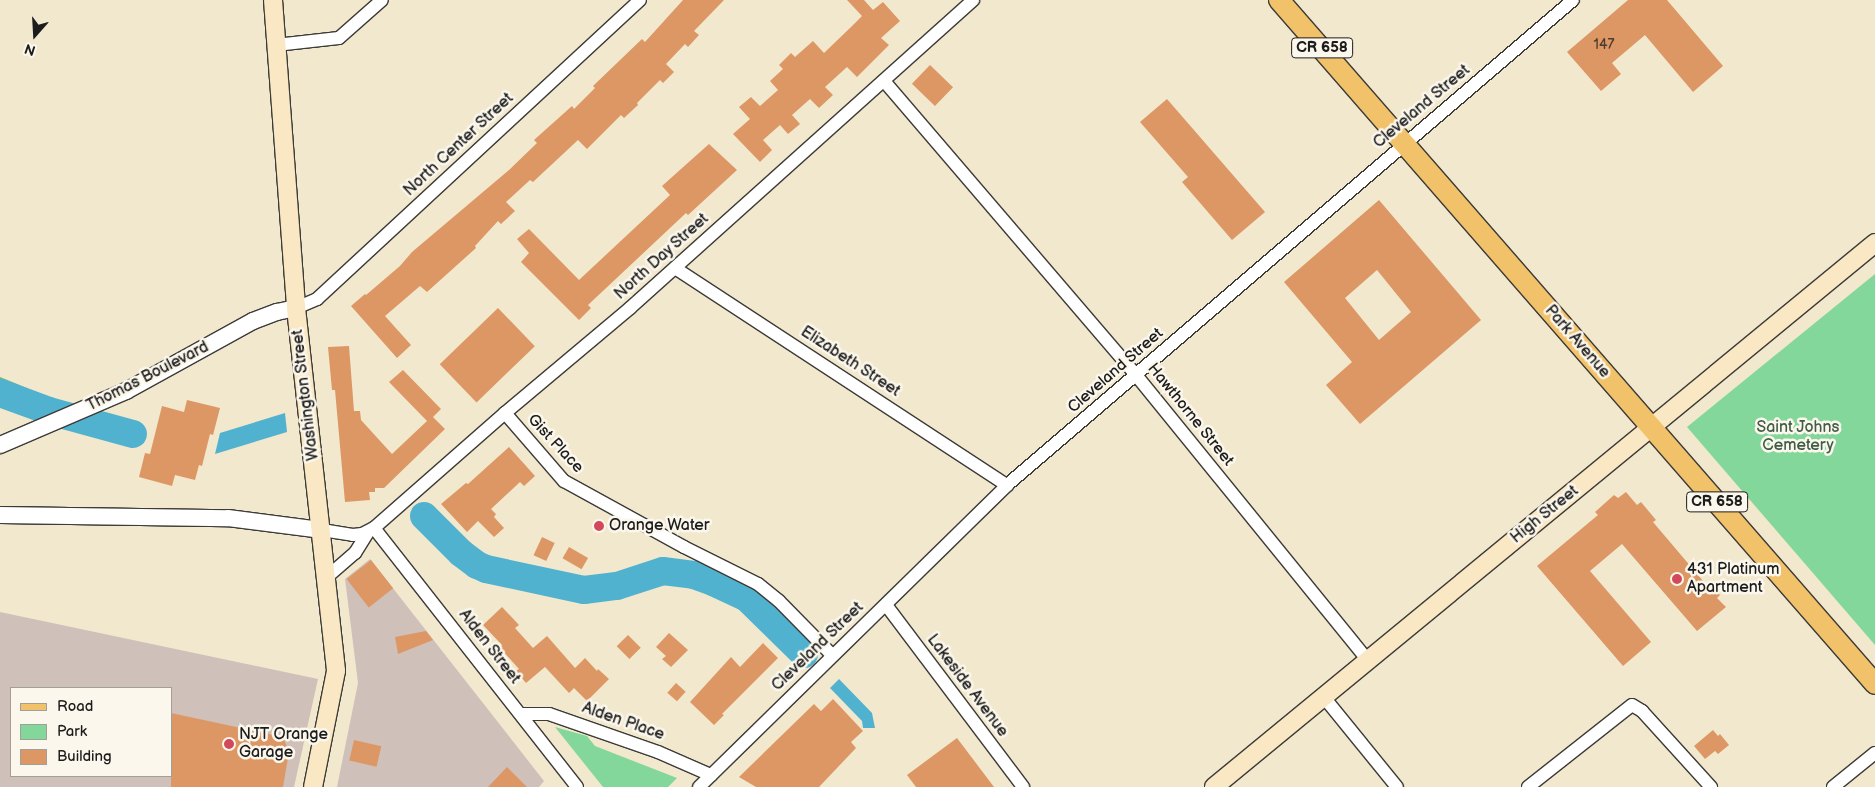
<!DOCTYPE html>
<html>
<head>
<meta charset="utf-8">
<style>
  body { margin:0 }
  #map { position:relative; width:1875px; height:787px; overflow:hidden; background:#f1e8ce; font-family:"Balsamiq Sans",sans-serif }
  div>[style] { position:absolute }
  .industrial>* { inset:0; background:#cfc0ba }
  .green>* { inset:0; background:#83d79a }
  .forest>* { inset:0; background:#6ab882 }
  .water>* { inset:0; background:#50b2cf }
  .river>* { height:28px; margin:-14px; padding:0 14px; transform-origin:14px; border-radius:14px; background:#50b2cf }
  .building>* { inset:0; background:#dd9764; transform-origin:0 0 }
  .roads { filter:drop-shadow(1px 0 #3c3b37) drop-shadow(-1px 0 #3c3b37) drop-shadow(0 1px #3c3b37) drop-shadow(0 -1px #3c3b37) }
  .minor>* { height:12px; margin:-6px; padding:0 6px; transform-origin:6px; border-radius:6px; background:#fff }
  .tertiary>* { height:16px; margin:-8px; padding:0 8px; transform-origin:8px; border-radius:8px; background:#fff }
  .secondary>* { height:18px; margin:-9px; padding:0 9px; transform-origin:9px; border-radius:9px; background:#fae7c3 }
  .primary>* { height:20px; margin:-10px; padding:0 10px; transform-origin:10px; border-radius:10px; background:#f2c26a }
  .dots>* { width:14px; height:14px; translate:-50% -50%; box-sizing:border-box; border:2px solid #fbf7ec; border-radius:50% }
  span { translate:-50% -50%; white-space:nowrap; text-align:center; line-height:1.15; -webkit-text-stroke:5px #fbf7ec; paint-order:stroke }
  .number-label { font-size:14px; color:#4c3b2e }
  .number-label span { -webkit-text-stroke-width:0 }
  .shield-label span { padding:1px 4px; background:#fbf7ec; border:1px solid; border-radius:4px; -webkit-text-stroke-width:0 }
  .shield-label { font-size:15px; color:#1c1c1c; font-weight:700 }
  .street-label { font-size:16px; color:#1c1c1c }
  .park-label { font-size:16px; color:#405d48 }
  .poi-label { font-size:16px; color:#1c1c1c }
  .left { translate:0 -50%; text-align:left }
  .legend { position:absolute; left:10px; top:687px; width:162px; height:90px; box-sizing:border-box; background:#fbf7ec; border:1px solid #a29f99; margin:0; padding:6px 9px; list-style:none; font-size:15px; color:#1c1c1c }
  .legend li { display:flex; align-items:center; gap:10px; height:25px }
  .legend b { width:25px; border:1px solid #a29f99 }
  .north { position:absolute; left:10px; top:10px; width:50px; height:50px; -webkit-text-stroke:4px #fbf7ec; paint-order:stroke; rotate:199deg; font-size:14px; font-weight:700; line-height:20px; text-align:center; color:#1c1c1c }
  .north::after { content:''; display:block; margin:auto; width:18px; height:22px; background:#1c1c1c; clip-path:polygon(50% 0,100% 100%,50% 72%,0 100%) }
</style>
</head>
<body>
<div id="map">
  <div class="industrial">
    <i style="clip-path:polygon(370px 559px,544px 781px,539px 787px,337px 787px,358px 683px,345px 579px)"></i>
    <i style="clip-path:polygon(evenodd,0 612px,318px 679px,294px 787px,0 787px,0 612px,11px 688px,171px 688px,171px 776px,11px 776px,11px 688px)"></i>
  </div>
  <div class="green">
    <i style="clip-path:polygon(1875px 274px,1875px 645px,1687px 427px)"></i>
    <i style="clip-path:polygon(555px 727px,587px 736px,595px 746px,677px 778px,668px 787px,603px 787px)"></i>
  </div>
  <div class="forest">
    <i style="clip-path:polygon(0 377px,61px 402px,36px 414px,0 401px)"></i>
  </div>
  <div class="water">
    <i style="clip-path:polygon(285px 413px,287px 432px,215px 454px,220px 433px)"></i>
    <i style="clip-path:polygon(839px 679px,872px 713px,875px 728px,863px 728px,862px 721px,830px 688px)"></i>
  </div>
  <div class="river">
    <i style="left:0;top:393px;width:52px;rotate:20.2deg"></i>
    <i style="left:49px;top:411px;width:87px;rotate:15.3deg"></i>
    <i style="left:424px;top:516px;width:52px;rotate:45deg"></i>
    <i style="left:461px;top:553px;width:20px;rotate:37deg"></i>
    <i style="left:477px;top:565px;width:10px;rotate:24deg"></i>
    <i style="left:486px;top:569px;width:100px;rotate:12.1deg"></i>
    <i style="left:584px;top:590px;width:33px;rotate:-7deg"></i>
    <i style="left:617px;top:586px;width:48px;rotate:-18.1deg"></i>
    <i style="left:663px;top:571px;width:31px;rotate:7deg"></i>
    <i style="left:694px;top:575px;width:20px;rotate:20deg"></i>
    <i style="left:713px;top:582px;width:38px;rotate:25deg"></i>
    <i style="left:747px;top:598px;width:80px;rotate:44.5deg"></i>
  </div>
  <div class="building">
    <i style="clip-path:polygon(683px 0,724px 0,694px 31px,699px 35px,688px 47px,685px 44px,666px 64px,674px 72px,663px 83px,660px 80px,637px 103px,638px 105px,624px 118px,621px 115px,587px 149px,578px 140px,533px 182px,530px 180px,506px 202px,515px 211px,501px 224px,498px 221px,475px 246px,476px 248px,427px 292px,420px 286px,385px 316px,411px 345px,397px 358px,351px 306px,365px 294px,366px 295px,400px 266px,412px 252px,509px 170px,537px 143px,534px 140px,572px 106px,574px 109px,595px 88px,593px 86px,642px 39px,645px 42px)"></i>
    <i style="clip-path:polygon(847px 0,864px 0,873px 10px,883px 2px,900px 21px,881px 38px,889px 45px,857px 77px,847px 67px,825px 87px,833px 95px,819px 108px,810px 99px,792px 115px,800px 124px,788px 134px,780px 125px,763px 140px,772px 150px,760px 162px,733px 134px,750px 119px,739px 107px,751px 97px,760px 106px,778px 90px,770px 81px,783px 69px,779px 65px,791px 53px,795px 57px,813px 41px,824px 53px,850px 28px,862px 16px)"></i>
    <i style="clip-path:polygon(1628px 0,1667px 0,1723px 66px,1693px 92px,1645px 35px,1612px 63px,1621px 74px,1601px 91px,1567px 52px)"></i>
    <i style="left:930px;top:65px;width:32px;height:26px;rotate:44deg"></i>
    <i style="clip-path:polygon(1167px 99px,1265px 212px,1232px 240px,1182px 182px,1188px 177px,1140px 122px)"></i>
    <i style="clip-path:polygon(709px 144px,737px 170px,688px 215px,686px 213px,588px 305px,591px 308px,579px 320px,521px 262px,529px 253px,517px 239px,529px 229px,579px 280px,670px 195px,662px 186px)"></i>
    <i style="clip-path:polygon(evenodd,1379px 200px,1481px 320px,1360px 424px,1326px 385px,1352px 362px,1284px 282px,1379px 200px,1377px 270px,1411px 312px,1379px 340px,1345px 298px,1377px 270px)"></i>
    <i style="left:498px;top:308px;width:53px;height:81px;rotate:46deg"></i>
    <i style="clip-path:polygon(349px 346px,354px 411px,360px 411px,361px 420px,392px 454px,427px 421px,389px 382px,403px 370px,441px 409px,433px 417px,445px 429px,384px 488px,375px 488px,375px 492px,369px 492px,370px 500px,345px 502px,335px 390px,332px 390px,328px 347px)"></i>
    <i style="clip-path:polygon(187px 400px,220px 408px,213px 435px,210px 434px,202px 466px,199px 465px,195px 480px,175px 475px,172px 486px,139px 477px,145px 453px,150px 454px,162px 406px,184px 412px)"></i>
    <i style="clip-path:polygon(509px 447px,535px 476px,524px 486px,520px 482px,491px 509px,496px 514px,494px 517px,504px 528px,494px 537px,478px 521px,467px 532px,441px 504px,466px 483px,468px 484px)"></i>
    <i style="clip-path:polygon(1626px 492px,1637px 505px,1641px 502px,1656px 520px,1653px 522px,1709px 588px,1712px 586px,1720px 595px,1717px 598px,1726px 607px,1697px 631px,1622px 544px,1590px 571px,1651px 642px,1623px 666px,1537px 566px,1598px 515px,1595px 512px,1614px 495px,1618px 498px)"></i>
    <i style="left:542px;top:537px;width:14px;height:20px;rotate:25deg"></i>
    <i style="left:569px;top:547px;width:22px;height:13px;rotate:30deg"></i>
    <i style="left:371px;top:560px;width:36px;height:31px;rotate:52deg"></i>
    <i style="clip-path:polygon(502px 607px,519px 625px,515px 628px,533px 648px,547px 636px,575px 668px,585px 658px,597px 671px,598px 669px,609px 679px,587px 701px,574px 688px,569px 693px,545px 667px,526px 683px,516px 671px,519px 669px,500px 648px,502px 645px,483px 625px)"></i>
    <i style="clip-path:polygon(426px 631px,433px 640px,398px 654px,395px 637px)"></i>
    <i style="clip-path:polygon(669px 633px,688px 650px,671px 667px,662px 659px,666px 656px,656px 647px)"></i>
    <i style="left:628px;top:635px;width:18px;height:16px;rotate:45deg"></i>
    <i style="clip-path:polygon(763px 643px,778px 658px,722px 714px,724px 715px,714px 725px,690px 702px,731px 657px,740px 667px)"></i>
    <i style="left:676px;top:683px;width:13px;height:13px;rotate:42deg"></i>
    <i style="clip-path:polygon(833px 699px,863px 731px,851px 742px,856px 748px,819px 787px,756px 787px,739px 777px,814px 704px,821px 711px)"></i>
    <i style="clip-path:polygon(171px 713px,283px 737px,289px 752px,283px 787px,171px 787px)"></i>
    <i style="clip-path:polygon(1713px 730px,1718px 736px,1720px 734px,1729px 745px,1718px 754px,1715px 751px,1705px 759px,1694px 746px)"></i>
    <i style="clip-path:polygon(957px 738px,994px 787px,916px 787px,907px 775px)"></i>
    <i style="left:354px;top:740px;width:28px;height:21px;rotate:13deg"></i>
    <i style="clip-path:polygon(507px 767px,527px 787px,488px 787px)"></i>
  </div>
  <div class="roads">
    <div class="minor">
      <i style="left:276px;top:45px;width:63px;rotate:-6.3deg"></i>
      <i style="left:339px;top:38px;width:57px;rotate:-41.5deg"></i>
      <i style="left:884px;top:81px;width:387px;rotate:49.4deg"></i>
      <i style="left:1136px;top:375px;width:367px;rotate:50.9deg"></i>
      <i style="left:675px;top:268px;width:397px;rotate:33.2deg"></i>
      <i style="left:296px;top:308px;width:23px;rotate:-23deg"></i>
      <i style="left:317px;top:299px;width:440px;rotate:-42.8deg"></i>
      <i style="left:505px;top:413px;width:90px;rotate:49.1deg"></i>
      <i style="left:564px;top:481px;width:137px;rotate:28.8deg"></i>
      <i style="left:684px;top:547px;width:83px;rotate:26.6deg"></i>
      <i style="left:758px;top:584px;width:27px;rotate:39deg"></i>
      <i style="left:779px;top:601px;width:76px;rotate:45.5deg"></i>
      <i style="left:374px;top:528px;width:329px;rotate:51.9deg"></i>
      <i style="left:322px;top:530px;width:31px;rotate:9deg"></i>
      <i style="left:353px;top:535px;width:9px;rotate:-6deg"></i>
      <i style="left:362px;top:534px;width:13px;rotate:-27deg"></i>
      <i style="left:374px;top:528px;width:174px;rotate:-41.3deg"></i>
      <i style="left:505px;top:413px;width:163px;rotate:-40deg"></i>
      <i style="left:630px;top:308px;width:461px;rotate:-41.9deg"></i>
      <i style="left:327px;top:577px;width:37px;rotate:-41deg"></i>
      <i style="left:355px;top:553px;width:25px;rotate:-58deg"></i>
      <i style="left:886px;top:605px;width:228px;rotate:53deg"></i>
      <i style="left:1323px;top:696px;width:117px;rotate:50.9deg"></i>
      <i style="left:521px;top:714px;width:28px"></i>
      <i style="left:549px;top:714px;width:115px;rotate:19.2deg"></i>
      <i style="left:658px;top:752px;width:58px;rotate:23.5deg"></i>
      <i style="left:699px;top:787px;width:431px;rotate:-44.4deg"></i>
      <i style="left:1007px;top:485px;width:745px;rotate:-40.59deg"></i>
      <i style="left:1528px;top:787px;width:132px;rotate:-38.3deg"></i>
      <i style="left:1632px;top:705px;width:12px;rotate:31deg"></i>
      <i style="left:1642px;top:711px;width:103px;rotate:47.8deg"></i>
      <i style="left:1833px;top:787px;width:54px;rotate:-39deg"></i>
    </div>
    <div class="tertiary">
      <i style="left:0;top:445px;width:137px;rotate:-23.2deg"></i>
      <i style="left:126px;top:391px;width:145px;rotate:-28.9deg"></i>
      <i style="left:253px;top:321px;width:26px;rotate:-21deg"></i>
      <i style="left:277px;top:312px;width:19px;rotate:-12deg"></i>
      <i style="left:0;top:515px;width:228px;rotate:0.8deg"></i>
      <i style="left:228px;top:518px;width:95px;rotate:7.3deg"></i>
    </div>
    <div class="secondary">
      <i style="left:273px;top:0;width:309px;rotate:85.7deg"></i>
      <i style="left:296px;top:308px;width:365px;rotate:83.7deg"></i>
      <i style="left:336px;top:671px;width:118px;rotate:101.2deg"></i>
      <i style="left:1214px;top:787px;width:856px;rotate:-39.45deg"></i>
    </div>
    <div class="primary">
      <i style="left:1279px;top:0;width:907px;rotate:48.93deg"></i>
    </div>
  </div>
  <div class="dots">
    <i style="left:599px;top:526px;background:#d1495b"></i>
    <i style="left:1677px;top:579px;background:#d1495b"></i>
    <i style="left:229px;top:744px;background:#d1495b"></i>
  </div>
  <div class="number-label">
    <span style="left:1604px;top:45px">147</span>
  </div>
  <div class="shield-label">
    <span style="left:1322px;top:48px">CR 658</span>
    <span style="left:1717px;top:502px">CR 658</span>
  </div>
  <div class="street-label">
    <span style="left:1422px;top:107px;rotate:-40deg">Cleveland Street</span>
    <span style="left:459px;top:145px;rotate:-43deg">North Center Street</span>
    <span style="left:662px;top:257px;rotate:-42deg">North Day Street</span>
    <span style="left:1577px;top:342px;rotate:49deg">Park Avenue</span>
    <span style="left:850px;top:362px;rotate:33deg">Elizabeth Street</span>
    <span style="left:1116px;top:371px;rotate:-41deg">Cleveland Street</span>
    <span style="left:148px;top:377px;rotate:-27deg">Thomas Boulevard</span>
    <span style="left:306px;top:395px;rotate:-97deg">Washington Street</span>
    <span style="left:1190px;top:415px;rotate:51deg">Hawthorne Street</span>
    <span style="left:555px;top:444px;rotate:47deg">Gist Place</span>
    <span style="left:1545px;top:515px;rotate:-39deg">High Street</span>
    <span style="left:489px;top:647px;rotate:52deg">Alden Street</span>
    <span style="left:818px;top:647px;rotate:-44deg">Cleveland Street</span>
    <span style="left:967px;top:686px;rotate:53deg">Lakeside Avenue</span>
    <span style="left:623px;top:722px;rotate:19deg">Alden Place</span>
  </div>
  <div class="park-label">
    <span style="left:1798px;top:437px">Saint Johns<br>Cemetery</span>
  </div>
  <div class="poi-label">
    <span class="left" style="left:609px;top:526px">Orange Water</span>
    <span class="left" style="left:1687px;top:579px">431 Platinum<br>Apartment</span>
    <span class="left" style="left:239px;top:744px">NJT Orange<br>Garage</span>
  </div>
  <ul class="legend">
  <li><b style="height:6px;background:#f2c26a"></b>Road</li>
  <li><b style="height:14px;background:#83d79a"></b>Park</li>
  <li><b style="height:14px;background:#dd9764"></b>Building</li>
  </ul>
  <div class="north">N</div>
</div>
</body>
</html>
